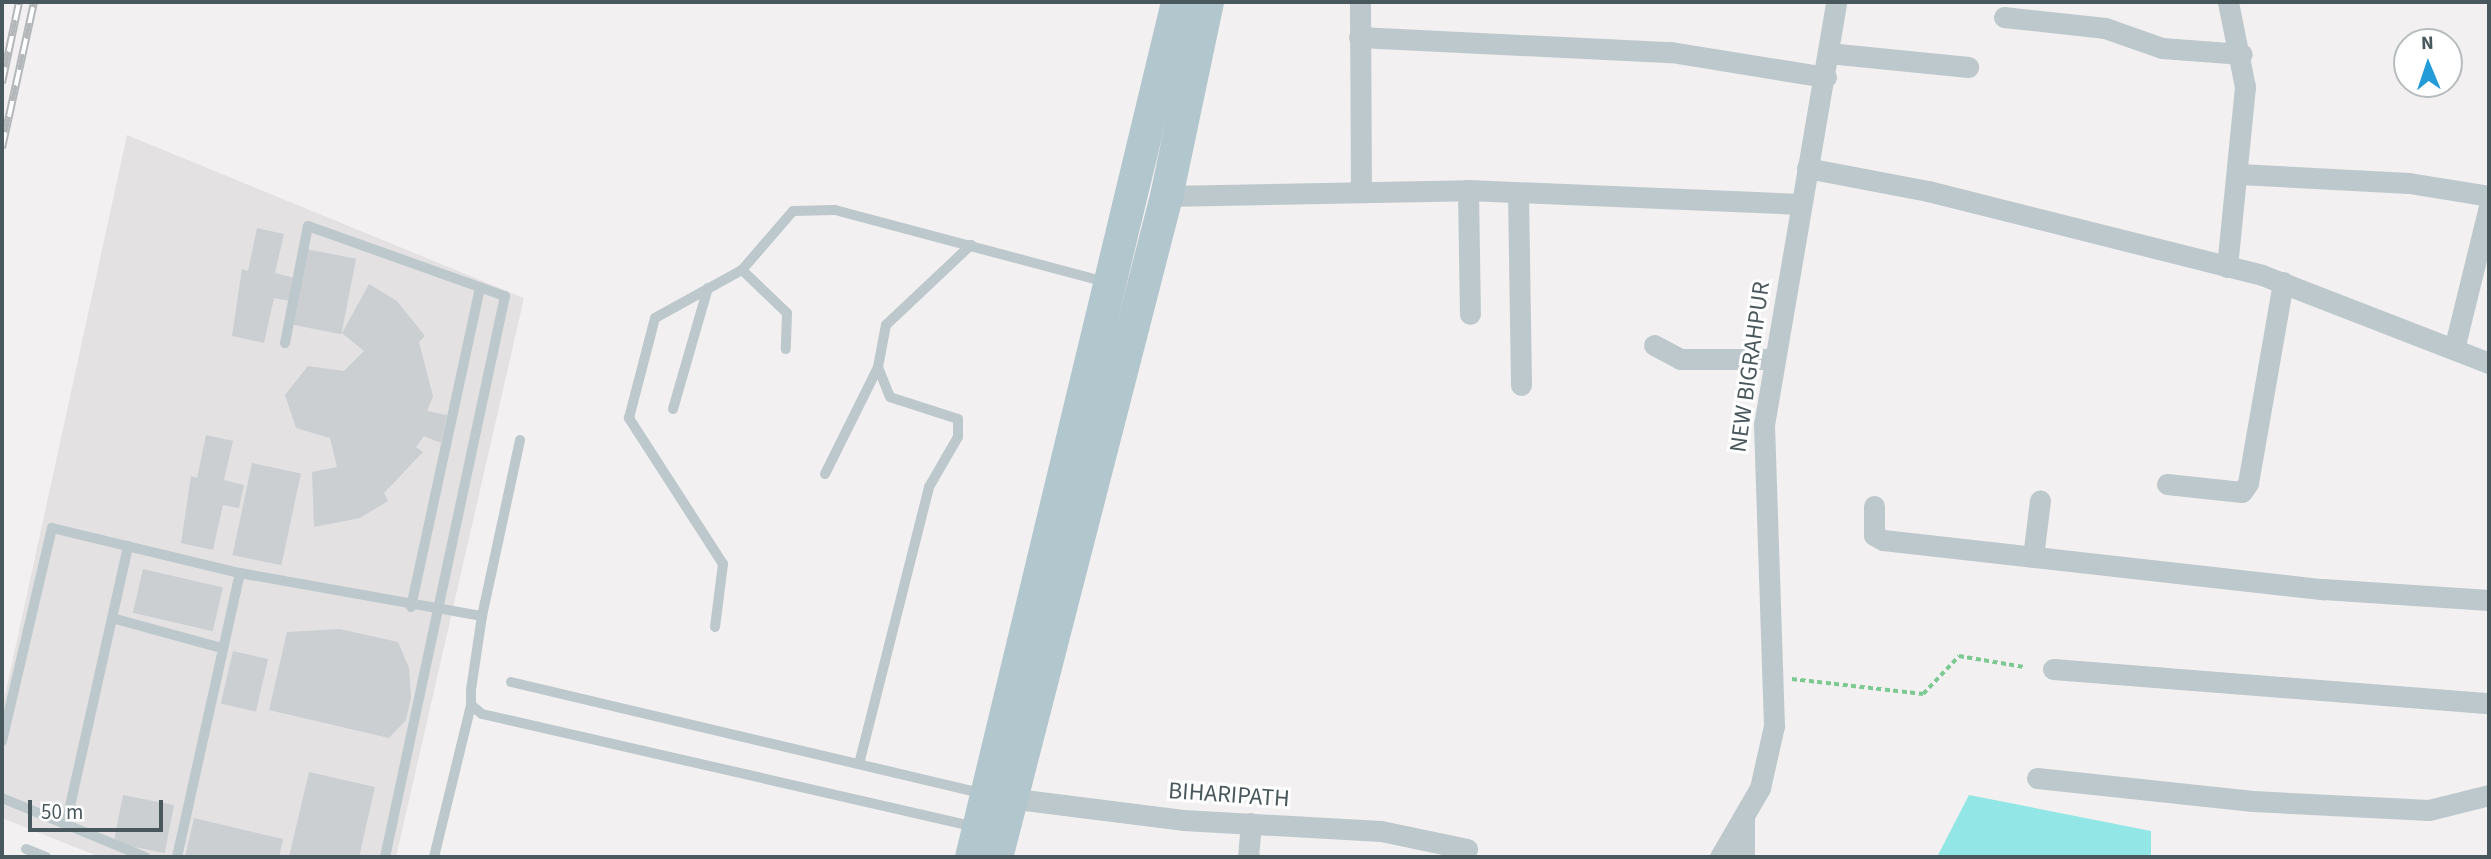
<!DOCTYPE html>
<html>
<head>
<meta charset="utf-8">
<style>
  body { margin:0 }
  #map { position:relative; width:2491px; height:859px; overflow:hidden; background:#f3f0f1; font-family:"Source Sans 3",sans-serif }
  div>[style] { position:absolute }
  .education>* { inset:0; background:#e3e1e2 }
  .water>* { inset:0; background:#92e7e6 }
  .building>* { inset:0; background:#cbcfd2; transform-origin:0 0 }
  .path>* { height:3.5px; margin-top:-1.75px; transform-origin:0; background:repeating-linear-gradient(90deg,#7cc992 0 5px,transparent 0 8.5px) }
  .lane>* { height:10px; margin:-5px; padding:0 5px; transform-origin:5px; border-radius:5px; background:#bdc8cc }
  .street>* { height:21px; margin:-10.5px; padding:0 10.5px; transform-origin:10.5px; border-radius:10.5px; background:#bdc8cc }
  .primary>* { height:33px; margin:-16.5px; padding:0 16.5px; transform-origin:16.5px; border-radius:16.5px; background:#b2c6cd }
  .rail>* { height:8px; margin-top:-4px; transform-origin:0; background:repeating-linear-gradient(90deg,#fff 0 16px,#b3b7ba 0 32px); box-sizing:border-box; border-block:2px solid #b3b7ba }
  span { translate:-50% -50%; white-space:nowrap; text-align:center; line-height:1.15; -webkit-text-stroke:6px #fff; paint-order:stroke }
  .street-label { font-size:24px; color:#49585d }
  .frame { position:absolute; inset:0; border:4px solid #49585d; pointer-events:none }
  .north { position:absolute; left:2393px; top:28px; width:70px; height:70px; box-sizing:border-box; background:#fff; border:2px solid #b6bcbe; border-radius:50%; rotate:358deg; font-size:19px; font-weight:700; line-height:28px; text-align:center; color:#49585d }
  .north::after { content:''; display:block; margin:auto; width:24px; height:32px; background:#249bd9; clip-path:polygon(50% 0,100% 100%,50% 72%,0 100%) }
  .scale { position:absolute; left:28px; top:800px; width:135px; height:32px; box-sizing:border-box; border:4px solid #49585d; border-top:0; padding-left:9px; font-size:21px; line-height:24px; white-space:nowrap; color:#49585d; -webkit-text-stroke:5px #fff; paint-order:stroke }
</style>
</head>
<body>
<div id="map">
  <div class="education">
    <i style="clip-path:polygon(127px 135px,524px 298px,396px 857px,100px 857px,2px 818px,2px 709px)"></i>
  </div>
  <div class="water">
    <i style="clip-path:polygon(1969px 795px,2151px 831px,2151px 857px,1937px 857px)"></i>
  </div>
  <div class="building">
    <i style="clip-path:polygon(257px 228px,284px 234px,275px 273px,295px 278px,290px 301px,274px 298px,264px 343px,232px 336px,242px 269px,248px 271px)"></i>
    <i style="left:306px;top:249px;width:51px;height:77px;rotate:11deg"></i>
    <i style="clip-path:polygon(369px 284px,397px 301px,425px 336px,419px 342px,433px 396px,427px 411px,447px 415px,441px 443px,424px 436px,416px 447px,423px 452px,384px 493px,388px 501px,360px 518px,314px 527px,312px 472px,337px 467px,330px 438px,296px 428px,285px 395px,308px 366px,344px 371px,364px 351px,342px 333px)"></i>
    <i style="clip-path:polygon(206px 435px,233px 441px,224px 480px,244px 485px,239px 508px,223px 505px,213px 550px,181px 543px,191px 476px,197px 478px)"></i>
    <i style="left:252px;top:463px;width:50px;height:94px;rotate:12deg"></i>
    <i style="left:143px;top:569px;width:82px;height:45px;rotate:13deg"></i>
    <i style="clip-path:polygon(340px 629px,398px 642px,409px 668px,411px 698px,406px 720px,389px 738px,269px 710px,287px 632px)"></i>
    <i style="left:233px;top:651px;width:36px;height:54px;rotate:13deg"></i>
    <i style="clip-path:polygon(309px 772px,375px 787px,359px 857px,289px 857px)"></i>
    <i style="left:123px;top:795px;width:52px;height:49px;rotate:11deg"></i>
    <i style="clip-path:polygon(194px 818px,283px 839px,279px 857px,185px 857px)"></i>
  </div>
  <div class="path">
    <i style="left:1792px;top:679px;width:132px;rotate:6.5deg"></i>
    <i style="left:1923px;top:694px;width:52px;rotate:-46.5deg"></i>
    <i style="left:1959px;top:656px;width:66px;rotate:9.6deg"></i>
  </div>
  <div class="lane">
    <i style="left:742px;top:270px;width:62px;rotate:43.7deg"></i>
    <i style="left:787px;top:313px;width:36px;rotate:92deg"></i>
    <i style="left:285px;top:343px;width:119px;rotate:-78.9deg"></i>
    <i style="left:308px;top:226px;width:209px;rotate:19.6deg"></i>
    <i style="left:505px;top:296px;width:574px;rotate:102.07deg"></i>
    <i style="left:673px;top:409px;width:126px;rotate:-73.9deg"></i>
    <i style="left:825px;top:474px;width:119px;rotate:-63.6deg"></i>
    <i style="left:878px;top:367px;width:43px;rotate:-79.2deg"></i>
    <i style="left:886px;top:325px;width:117px;rotate:-43.3deg"></i>
    <i style="left:411px;top:607px;width:327px;rotate:-77.8deg"></i>
    <i style="left:482px;top:616px;width:180px;rotate:-77.8deg"></i>
    <i style="left:112px;top:618px;width:114px;rotate:15.3deg"></i>
    <i style="left:715px;top:627px;width:64px;rotate:-82.8deg"></i>
    <i style="left:723px;top:564px;width:174px;rotate:-122.8deg"></i>
    <i style="left:629px;top:418px;width:103px;rotate:-75.4deg"></i>
    <i style="left:655px;top:318px;width:99px;rotate:-28.9deg"></i>
    <i style="left:742px;top:270px;width:78px;rotate:-49.2deg"></i>
    <i style="left:793px;top:211px;width:42px;rotate:-1.4deg"></i>
    <i style="left:835px;top:210px;width:279px;rotate:14.9deg"></i>
    <i style="left:511px;top:682px;width:483px;rotate:13.3deg"></i>
    <i style="left:2px;top:741px;width:219px;rotate:-76.8deg"></i>
    <i style="left:52px;top:528px;width:193px;rotate:13.5deg"></i>
    <i style="left:240px;top:573px;width:246px;rotate:10.1deg"></i>
    <i style="left:482px;top:616px;width:75px;rotate:98.5deg"></i>
    <i style="left:471px;top:690px;width:15px;rotate:90deg"></i>
    <i style="left:471px;top:705px;width:14px;rotate:39deg"></i>
    <i style="left:482px;top:714px;width:507px;rotate:12.88deg"></i>
    <i style="left:859px;top:764px;width:286px;rotate:-75.8deg"></i>
    <i style="left:929px;top:487px;width:58px;rotate:-59.9deg"></i>
    <i style="left:958px;top:437px;width:18px;rotate:-90deg"></i>
    <i style="left:958px;top:419px;width:71px;rotate:-162.1deg"></i>
    <i style="left:890px;top:397px;width:32px;rotate:-112deg"></i>
    <i style="left:2px;top:798px;width:155px;rotate:22.4deg"></i>
    <i style="left:66px;top:824px;width:285px;rotate:-77.4deg"></i>
    <i style="left:26px;top:849px;width:22px;rotate:22deg"></i>
    <i style="left:177px;top:857px;width:291px;rotate:-77.5deg"></i>
    <i style="left:434px;top:857px;width:156px;rotate:-76.3deg"></i>
  </div>
  <div class="street">
    <i style="left:1360px;top:2px;width:190px;rotate:89.7deg"></i>
    <i style="left:2004px;top:17px;width:102px;rotate:6.2deg"></i>
    <i style="left:2105px;top:28px;width:60px;rotate:19.3deg"></i>
    <i style="left:2162px;top:48px;width:80px;rotate:4.3deg"></i>
    <i style="left:1359px;top:37px;width:312px;rotate:2.8deg"></i>
    <i style="left:1671px;top:52px;width:157px;rotate:9.2deg"></i>
    <i style="left:1828px;top:53px;width:141px;rotate:5.7deg"></i>
    <i style="left:1807px;top:168px;width:123px;rotate:10.8deg"></i>
    <i style="left:1928px;top:191px;width:344px;rotate:14.1deg"></i>
    <i style="left:2262px;top:275px;width:243px;rotate:21.2deg"></i>
    <i style="left:2239px;top:174px;width:170px;rotate:3deg"></i>
    <i style="left:2409px;top:183px;width:81px;rotate:9.2deg"></i>
    <i style="left:1468px;top:190px;width:124px;rotate:89.1deg"></i>
    <i style="left:1518px;top:193px;width:192px;rotate:89.1deg"></i>
    <i style="left:1166px;top:196px;width:302px;rotate:-1.1deg"></i>
    <i style="left:1468px;top:190px;width:333px;rotate:2.4deg"></i>
    <i style="left:2227px;top:267px;width:181px;rotate:-84.3deg"></i>
    <i style="left:2245px;top:87px;width:87px;rotate:-101.3deg"></i>
    <i style="left:1654px;top:345px;width:30px;rotate:28deg"></i>
    <i style="left:1680px;top:359px;width:94px"></i>
    <i style="left:2454px;top:349px;width:147px;rotate:-76.2deg"></i>
    <i style="left:2167px;top:484px;width:75px;rotate:6.1deg"></i>
    <i style="left:2242px;top:492px;width:11px;rotate:-56deg"></i>
    <i style="left:2248px;top:483px;width:204px;rotate:-80.1deg"></i>
    <i style="left:1874px;top:506px;width:29px;rotate:90deg"></i>
    <i style="left:1874px;top:535px;width:10px;rotate:29deg"></i>
    <i style="left:1883px;top:540px;width:443px;rotate:6.4deg"></i>
    <i style="left:2323px;top:589px;width:166px;rotate:3.8deg"></i>
    <i style="left:2033px;top:557px;width:57px;rotate:-83deg"></i>
    <i style="left:2053px;top:669px;width:437px;rotate:4.5deg"></i>
    <i style="left:2037px;top:778px;width:217px;rotate:6.1deg"></i>
    <i style="left:2253px;top:801px;width:176px;rotate:2.9deg"></i>
    <i style="left:2429px;top:810px;width:62px;rotate:-14deg"></i>
    <i style="left:1001px;top:797px;width:183px;rotate:7.2deg"></i>
    <i style="left:1183px;top:820px;width:198px;rotate:3.2deg"></i>
    <i style="left:1381px;top:831px;width:88px;rotate:11.8deg"></i>
    <i style="left:1744px;top:819px;width:38px;rotate:90deg"></i>
    <i style="left:1248px;top:857px;width:34px;rotate:-85deg"></i>
    <i style="left:1720px;top:857px;width:80px;rotate:-59.9deg"></i>
    <i style="left:1760px;top:788px;width:64px;rotate:-77.3deg"></i>
    <i style="left:1774px;top:726px;width:301px;rotate:-91.9deg"></i>
    <i style="left:1764px;top:425px;width:429px;rotate:-80.3deg"></i>
  </div>
  <div class="primary">
    <i style="left:971px;top:857px;width:879px;rotate:-76.45deg"></i>
    <i style="left:996px;top:857px;width:683px;rotate:-75.58deg"></i>
    <i style="left:1166px;top:196px;width:198px;rotate:-78.1deg"></i>
  </div>
  <div class="rail">
    <i style="left:2px;top:83px;width:83px;rotate:-78.1deg"></i>
    <i style="left:2px;top:148px;width:149px;rotate:-77.6deg"></i>
  </div>
  <div class="street-label">
    <span style="left:1750px;top:367px;rotate:-82deg">NEW BIGRAHPUR</span>
    <span style="left:1229px;top:795px;rotate:4deg">BIHARIPATH</span>
  </div>
  <div class="frame"></div>
  <div class="north">N</div>
  <div class="scale">50 m</div>
</div>
</body>
</html>
